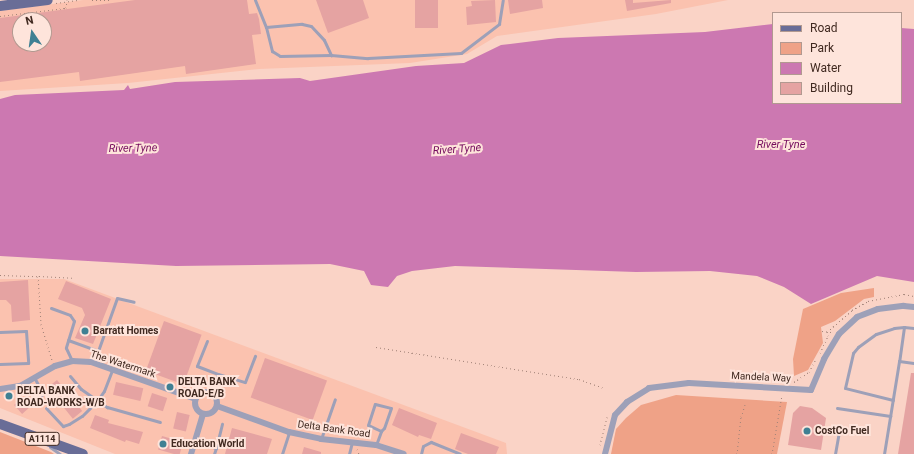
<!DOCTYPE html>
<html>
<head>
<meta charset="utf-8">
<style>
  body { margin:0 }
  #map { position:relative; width:914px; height:454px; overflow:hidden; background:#fad3c6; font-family:Roboto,sans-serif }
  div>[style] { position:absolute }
  .built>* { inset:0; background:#fbc2af }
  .green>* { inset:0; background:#efa287 }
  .water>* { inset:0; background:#cc78b1 }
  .building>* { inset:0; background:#e5a3a2; transform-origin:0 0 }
  .path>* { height:1px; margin-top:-0.5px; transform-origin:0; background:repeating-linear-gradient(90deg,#a18277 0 1px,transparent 0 4px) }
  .service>* { height:3px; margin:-1.5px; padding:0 1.5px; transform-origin:1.5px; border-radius:1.5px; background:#9da0b8 }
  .minor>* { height:6px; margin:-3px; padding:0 3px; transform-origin:3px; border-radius:3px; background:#9da0b8 }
  .minor>.ring { margin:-3px; padding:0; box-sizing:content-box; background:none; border:6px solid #9da0b8; border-radius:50% }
  .primary>* { height:10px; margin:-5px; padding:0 5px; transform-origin:5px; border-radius:5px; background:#696d97 }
  .path-bridge>* { height:1px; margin-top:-0.5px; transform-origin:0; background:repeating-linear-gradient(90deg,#a18277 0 1px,transparent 0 4px) }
  .dots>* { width:11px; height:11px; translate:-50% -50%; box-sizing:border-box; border:2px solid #fee4db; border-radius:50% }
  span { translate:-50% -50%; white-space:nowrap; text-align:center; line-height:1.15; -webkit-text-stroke:4px #fee4db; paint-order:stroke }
  .shield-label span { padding:1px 3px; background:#fee4db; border:1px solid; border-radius:3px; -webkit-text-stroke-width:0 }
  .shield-label { font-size:9px; color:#402920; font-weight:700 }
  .poi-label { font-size:10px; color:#402920; font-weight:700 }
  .left { translate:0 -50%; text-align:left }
  .street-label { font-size:10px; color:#402920 }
  .water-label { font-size:11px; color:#740b5d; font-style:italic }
  .legend { position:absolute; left:772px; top:12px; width:130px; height:92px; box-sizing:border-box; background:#fee4db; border:1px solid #b29990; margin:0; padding:5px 7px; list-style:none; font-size:12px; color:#402920 }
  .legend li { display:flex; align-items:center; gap:8px; height:20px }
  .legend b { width:20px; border:1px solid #b29990 }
  .north { position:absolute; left:12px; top:12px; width:40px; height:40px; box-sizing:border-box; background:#fee4db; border:1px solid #b29990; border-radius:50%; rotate:347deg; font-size:11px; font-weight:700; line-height:16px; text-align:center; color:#402920 }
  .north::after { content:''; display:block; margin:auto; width:14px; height:18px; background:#3f8093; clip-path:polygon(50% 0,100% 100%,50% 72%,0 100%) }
</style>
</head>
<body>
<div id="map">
  <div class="built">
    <i style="clip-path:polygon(evenodd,83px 0,728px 0,656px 14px,497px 36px,467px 54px,410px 63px,259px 69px,128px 83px,0 91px,0 11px,83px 0,20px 20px,44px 20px,44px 44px,20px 44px,20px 20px)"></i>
    <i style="clip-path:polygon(0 279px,64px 279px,506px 443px,507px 454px,115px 454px,0 408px)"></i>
  </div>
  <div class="green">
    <i style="clip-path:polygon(874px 288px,874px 297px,864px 299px,835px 321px,821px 327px,823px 343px,808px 370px,794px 376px,793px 359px,803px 309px,841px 293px)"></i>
    <i style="clip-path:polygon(676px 395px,787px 402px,777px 454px,611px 454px,616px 429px,626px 418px,641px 405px)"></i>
    <i style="clip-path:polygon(0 432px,51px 452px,54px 454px,0 454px)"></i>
  </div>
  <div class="water">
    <i style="clip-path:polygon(773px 24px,773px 103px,901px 103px,901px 28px,914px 29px,914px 282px,877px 276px,811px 304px,784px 287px,757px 276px,710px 271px,636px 272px,455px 266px,412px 271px,397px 276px,388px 287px,371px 285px,364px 271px,330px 264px,176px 266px,0 256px,0 99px,15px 95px,124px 90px,128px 85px,130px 89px,175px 82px,300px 78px,310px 81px,416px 66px,464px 63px,501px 45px,558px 38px,705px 32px)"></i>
  </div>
  <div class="building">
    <i style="clip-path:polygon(evenodd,135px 0,247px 0,249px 14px,257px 13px,259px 19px,261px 34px,252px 35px,256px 64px,186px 74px,185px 66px,80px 81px,79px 72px,0 82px,0 18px,135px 0,20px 20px,44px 20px,44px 44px,20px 44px,20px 20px)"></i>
    <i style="clip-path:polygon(316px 0,363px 0,369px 18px,328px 33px)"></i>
    <i style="left:415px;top:0;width:23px;height:28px"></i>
    <i style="clip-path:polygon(495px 0,496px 22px,467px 25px,466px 7px,472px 6px,471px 1px)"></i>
    <i style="clip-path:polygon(508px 0,542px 0,543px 8px,510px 14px)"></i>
    <i style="clip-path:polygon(625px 0,633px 0,633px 3px,671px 0,671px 3px,627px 11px)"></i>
    <i style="clip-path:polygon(28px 280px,30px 320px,12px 322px,11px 305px,6px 300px,0 300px,0 282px)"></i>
    <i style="clip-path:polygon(66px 281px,111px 299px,93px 344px,75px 338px,85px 315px,82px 308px,58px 299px)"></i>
    <i style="left:164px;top:321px;width:40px;height:53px;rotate:20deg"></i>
    <i style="left:265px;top:358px;width:66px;height:42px;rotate:20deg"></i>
    <i style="clip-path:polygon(911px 373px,914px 373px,914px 454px,898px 454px)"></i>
    <i style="left:57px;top:380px;width:40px;height:12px;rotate:51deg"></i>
    <i style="left:116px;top:382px;width:28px;height:13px;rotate:13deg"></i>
    <i style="left:152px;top:393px;width:16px;height:14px;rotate:18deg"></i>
    <i style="left:23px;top:397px;width:12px;height:12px;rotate:48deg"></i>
    <i style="clip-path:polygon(800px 406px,812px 408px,826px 418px,821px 450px,788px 445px,793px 413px)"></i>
    <i style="clip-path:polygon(399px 408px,437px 423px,431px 439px,419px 435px,418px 437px,392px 425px)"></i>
    <i style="left:177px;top:412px;width:13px;height:17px;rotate:13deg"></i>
    <i style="clip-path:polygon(95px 415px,109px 420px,108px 423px,143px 432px,139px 444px,126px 440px,125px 442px,90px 428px)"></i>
    <i style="clip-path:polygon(232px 428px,272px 439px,267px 454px,225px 454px)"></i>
    <i style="clip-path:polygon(461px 433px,499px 447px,496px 454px,468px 454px,455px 449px)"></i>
    <i style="left:162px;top:436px;width:22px;height:14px;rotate:16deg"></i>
    <i style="clip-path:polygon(304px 447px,321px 452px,321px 454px,302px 454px)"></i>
  </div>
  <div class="path">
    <i style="left:92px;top:0;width:17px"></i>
    <i style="left:56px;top:3px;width:22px;rotate:-8deg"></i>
    <i style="left:0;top:16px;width:66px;rotate:-6.9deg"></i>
    <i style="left:0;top:275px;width:38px;rotate:2deg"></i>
    <i style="left:38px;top:276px;width:48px;rotate:86.4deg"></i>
    <i style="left:41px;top:324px;width:38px;rotate:73deg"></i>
    <i style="left:39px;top:276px;width:33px;rotate:3deg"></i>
    <i style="left:822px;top:331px;width:9px;rotate:6deg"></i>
    <i style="left:376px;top:347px;width:206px;rotate:9deg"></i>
    <i style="left:579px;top:379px;width:27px;rotate:20deg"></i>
    <i style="left:820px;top:353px;width:19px;rotate:-65deg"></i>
    <i style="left:828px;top:336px;width:4px;rotate:-104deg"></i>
    <i style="left:827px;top:332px;width:33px;rotate:-41deg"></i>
    <i style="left:852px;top:310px;width:18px;rotate:-29deg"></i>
    <i style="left:868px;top:301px;width:37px;rotate:-11deg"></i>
    <i style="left:904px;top:294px;width:10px;rotate:11deg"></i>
    <i style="left:794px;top:382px;width:18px;rotate:-34deg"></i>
    <i style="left:809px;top:372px;width:15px;rotate:-62deg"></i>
    <i style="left:600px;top:445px;width:29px;rotate:-76deg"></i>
    <i style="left:357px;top:449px;width:5px;rotate:68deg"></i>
    <i style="left:737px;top:454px;width:37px;rotate:-84deg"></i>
    <i style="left:741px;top:417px;width:13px;rotate:-72deg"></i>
    <i style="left:772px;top:454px;width:60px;rotate:-80.4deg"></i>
  </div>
  <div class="service">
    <i style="left:255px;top:0;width:29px;rotate:68deg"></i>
    <i style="left:266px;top:27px;width:36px;rotate:-5deg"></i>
    <i style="left:302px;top:24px;width:9px;rotate:13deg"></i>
    <i style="left:311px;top:26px;width:19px;rotate:47deg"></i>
    <i style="left:324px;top:40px;width:17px;rotate:65deg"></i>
    <i style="left:331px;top:55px;width:37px;rotate:5deg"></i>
    <i style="left:368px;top:58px;width:93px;rotate:-3.1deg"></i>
    <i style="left:461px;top:53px;width:48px;rotate:-37.3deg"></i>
    <i style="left:499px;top:24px;width:24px;rotate:-81deg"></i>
    <i style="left:266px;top:27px;width:25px;rotate:76deg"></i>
    <i style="left:272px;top:51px;width:9px;rotate:32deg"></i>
    <i style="left:280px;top:56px;width:51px;rotate:-1.1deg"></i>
    <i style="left:51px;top:308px;width:20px;rotate:20deg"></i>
    <i style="left:70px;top:315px;width:7px;rotate:56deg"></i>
    <i style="left:74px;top:321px;width:28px;rotate:107deg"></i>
    <i style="left:66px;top:348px;width:14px;rotate:65deg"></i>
    <i style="left:914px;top:328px;width:10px;rotate:-174deg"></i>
    <i style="left:904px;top:327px;width:34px;rotate:98deg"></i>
    <i style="left:899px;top:361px;width:15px;rotate:8deg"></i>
    <i style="left:0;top:332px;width:26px;rotate:-2deg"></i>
    <i style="left:26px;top:331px;width:32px;rotate:86deg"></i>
    <i style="left:28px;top:363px;width:28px;rotate:178deg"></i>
    <i style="left:68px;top:340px;width:32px;rotate:20deg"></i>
    <i style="left:98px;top:351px;width:56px;rotate:-70.3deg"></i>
    <i style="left:117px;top:298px;width:17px;rotate:13deg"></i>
    <i style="left:207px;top:341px;width:27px;rotate:112deg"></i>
    <i style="left:197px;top:366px;width:22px;rotate:21deg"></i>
    <i style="left:218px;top:374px;width:28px;rotate:17deg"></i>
    <i style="left:245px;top:382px;width:28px;rotate:-69deg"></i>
    <i style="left:70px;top:376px;width:17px;rotate:50deg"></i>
    <i style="left:81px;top:389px;width:32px;rotate:35deg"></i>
    <i style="left:107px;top:407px;width:55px;rotate:15.8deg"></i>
    <i style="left:211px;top:393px;width:20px;rotate:-70deg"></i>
    <i style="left:893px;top:400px;width:49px;rotate:-166deg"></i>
    <i style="left:845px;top:388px;width:36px;rotate:-77deg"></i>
    <i style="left:853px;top:353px;width:8px;rotate:-50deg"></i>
    <i style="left:858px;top:347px;width:22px;rotate:-36deg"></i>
    <i style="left:876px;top:334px;width:19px;rotate:-18deg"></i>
    <i style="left:894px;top:328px;width:10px;rotate:-6deg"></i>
    <i style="left:34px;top:402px;width:12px;rotate:-42deg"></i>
    <i style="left:43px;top:394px;width:17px;rotate:-118deg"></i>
    <i style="left:46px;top:408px;width:25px;rotate:47deg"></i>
    <i style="left:63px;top:426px;width:6px;rotate:-18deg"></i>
    <i style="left:69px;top:424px;width:15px;rotate:-32deg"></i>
    <i style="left:82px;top:416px;width:21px;rotate:-45deg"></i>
    <i style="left:97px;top:401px;width:12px;rotate:-55deg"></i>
    <i style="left:104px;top:391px;width:22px;rotate:-69deg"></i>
    <i style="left:837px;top:408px;width:54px;rotate:8.6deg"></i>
    <i style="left:321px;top:439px;width:42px;rotate:-70.7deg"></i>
    <i style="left:194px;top:442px;width:23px;rotate:15deg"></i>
    <i style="left:216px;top:448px;width:25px;rotate:-76deg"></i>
    <i style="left:376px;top:445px;width:15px;rotate:-70deg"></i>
    <i style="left:381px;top:431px;width:14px;rotate:-155deg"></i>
    <i style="left:368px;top:425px;width:22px;rotate:-72deg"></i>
    <i style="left:375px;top:404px;width:16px;rotate:14deg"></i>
    <i style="left:391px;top:408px;width:21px;rotate:109deg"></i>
    <i style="left:384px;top:428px;width:4px;rotate:135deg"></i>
    <i style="left:50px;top:447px;width:12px;rotate:35deg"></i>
    <i style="left:214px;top:454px;width:6px;rotate:-72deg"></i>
    <i style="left:282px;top:454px;width:23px;rotate:-72deg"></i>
    <i style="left:349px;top:454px;width:12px;rotate:-76deg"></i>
    <i style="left:421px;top:454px;width:8px;rotate:-76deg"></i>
    <i style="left:423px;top:446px;width:9px;rotate:-27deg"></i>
    <i style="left:431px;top:442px;width:31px;rotate:22deg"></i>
    <i style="left:835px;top:454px;width:28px;rotate:-80deg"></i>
    <i style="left:884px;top:454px;width:94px;rotate:-80.8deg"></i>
  </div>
  <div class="minor">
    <i style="left:0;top:389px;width:20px;rotate:-9deg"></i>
    <i style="left:20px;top:386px;width:40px;rotate:-29.7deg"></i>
    <i style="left:55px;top:366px;width:18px;rotate:-16deg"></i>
    <i style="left:72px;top:361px;width:19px;rotate:3deg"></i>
    <i style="left:91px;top:362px;width:111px;rotate:19.4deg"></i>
    <i class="ring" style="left:195px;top:392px;width:16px;height:16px"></i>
    <i style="left:217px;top:406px;width:77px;rotate:19.9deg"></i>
    <i style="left:289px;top:432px;width:33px;rotate:12deg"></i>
    <i style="left:321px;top:439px;width:55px;rotate:6.2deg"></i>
    <i style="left:376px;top:445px;width:29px;rotate:18deg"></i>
    <i style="left:191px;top:454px;width:42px;rotate:-73.3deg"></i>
    <i style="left:605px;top:454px;width:40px;rotate:-75.6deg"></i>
    <i style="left:615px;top:415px;width:18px;rotate:-47deg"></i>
    <i style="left:627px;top:402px;width:26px;rotate:-32deg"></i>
    <i style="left:649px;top:388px;width:40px;rotate:-7.1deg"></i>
    <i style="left:689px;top:383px;width:122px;rotate:3.3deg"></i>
    <i style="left:811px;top:390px;width:34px;rotate:-67deg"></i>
    <i style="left:824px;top:359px;width:29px;rotate:-59deg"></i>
    <i style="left:839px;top:334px;width:25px;rotate:-43deg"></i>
    <i style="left:857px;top:317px;width:22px;rotate:-21deg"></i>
    <i style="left:878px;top:309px;width:26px;rotate:-7deg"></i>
    <i style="left:904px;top:306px;width:10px;rotate:6deg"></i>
  </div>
  <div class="primary">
    <i style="left:0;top:6px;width:48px;rotate:-7.1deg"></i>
    <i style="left:0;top:424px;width:88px;rotate:19.9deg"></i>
  </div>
  <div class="path-bridge">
    <i style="left:66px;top:8px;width:8px;rotate:-83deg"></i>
  </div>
  <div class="dots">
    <i style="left:85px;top:331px;background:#3f8093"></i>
    <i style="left:170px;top:387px;background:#3f8093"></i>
    <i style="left:9px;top:396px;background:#3f8093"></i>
    <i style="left:807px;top:431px;background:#3f8093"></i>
    <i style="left:163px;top:444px;background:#3f8093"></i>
  </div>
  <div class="shield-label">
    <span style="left:42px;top:439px">A1114</span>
  </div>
  <div class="poi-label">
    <span class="left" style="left:93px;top:331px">Barratt Homes</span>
    <span class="left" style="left:178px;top:387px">DELTA BANK<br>ROAD-E/B</span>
    <span class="left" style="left:17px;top:396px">DELTA BANK<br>ROAD-WORKS-W/B</span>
    <span class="left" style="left:815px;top:431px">CostCo Fuel</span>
    <span class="left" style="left:171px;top:444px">Education World</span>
  </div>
  <div class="street-label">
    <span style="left:123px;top:364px;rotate:18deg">The Watermark</span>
    <span style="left:761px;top:377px;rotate:3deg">Mandela Way</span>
    <span style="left:334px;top:429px;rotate:8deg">Delta Bank Road</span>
  </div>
  <div class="water-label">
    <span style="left:781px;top:145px">River Tyne</span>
    <span style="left:133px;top:149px;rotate:-1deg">River Tyne</span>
    <span style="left:457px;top:150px;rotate:-4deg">River Tyne</span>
  </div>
  <ul class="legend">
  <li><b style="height:5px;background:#696d97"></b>Road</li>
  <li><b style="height:11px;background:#efa287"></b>Park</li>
  <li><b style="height:11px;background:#cc78b1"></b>Water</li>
  <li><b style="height:11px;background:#e5a3a2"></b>Building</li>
  </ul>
  <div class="north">N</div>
</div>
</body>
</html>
